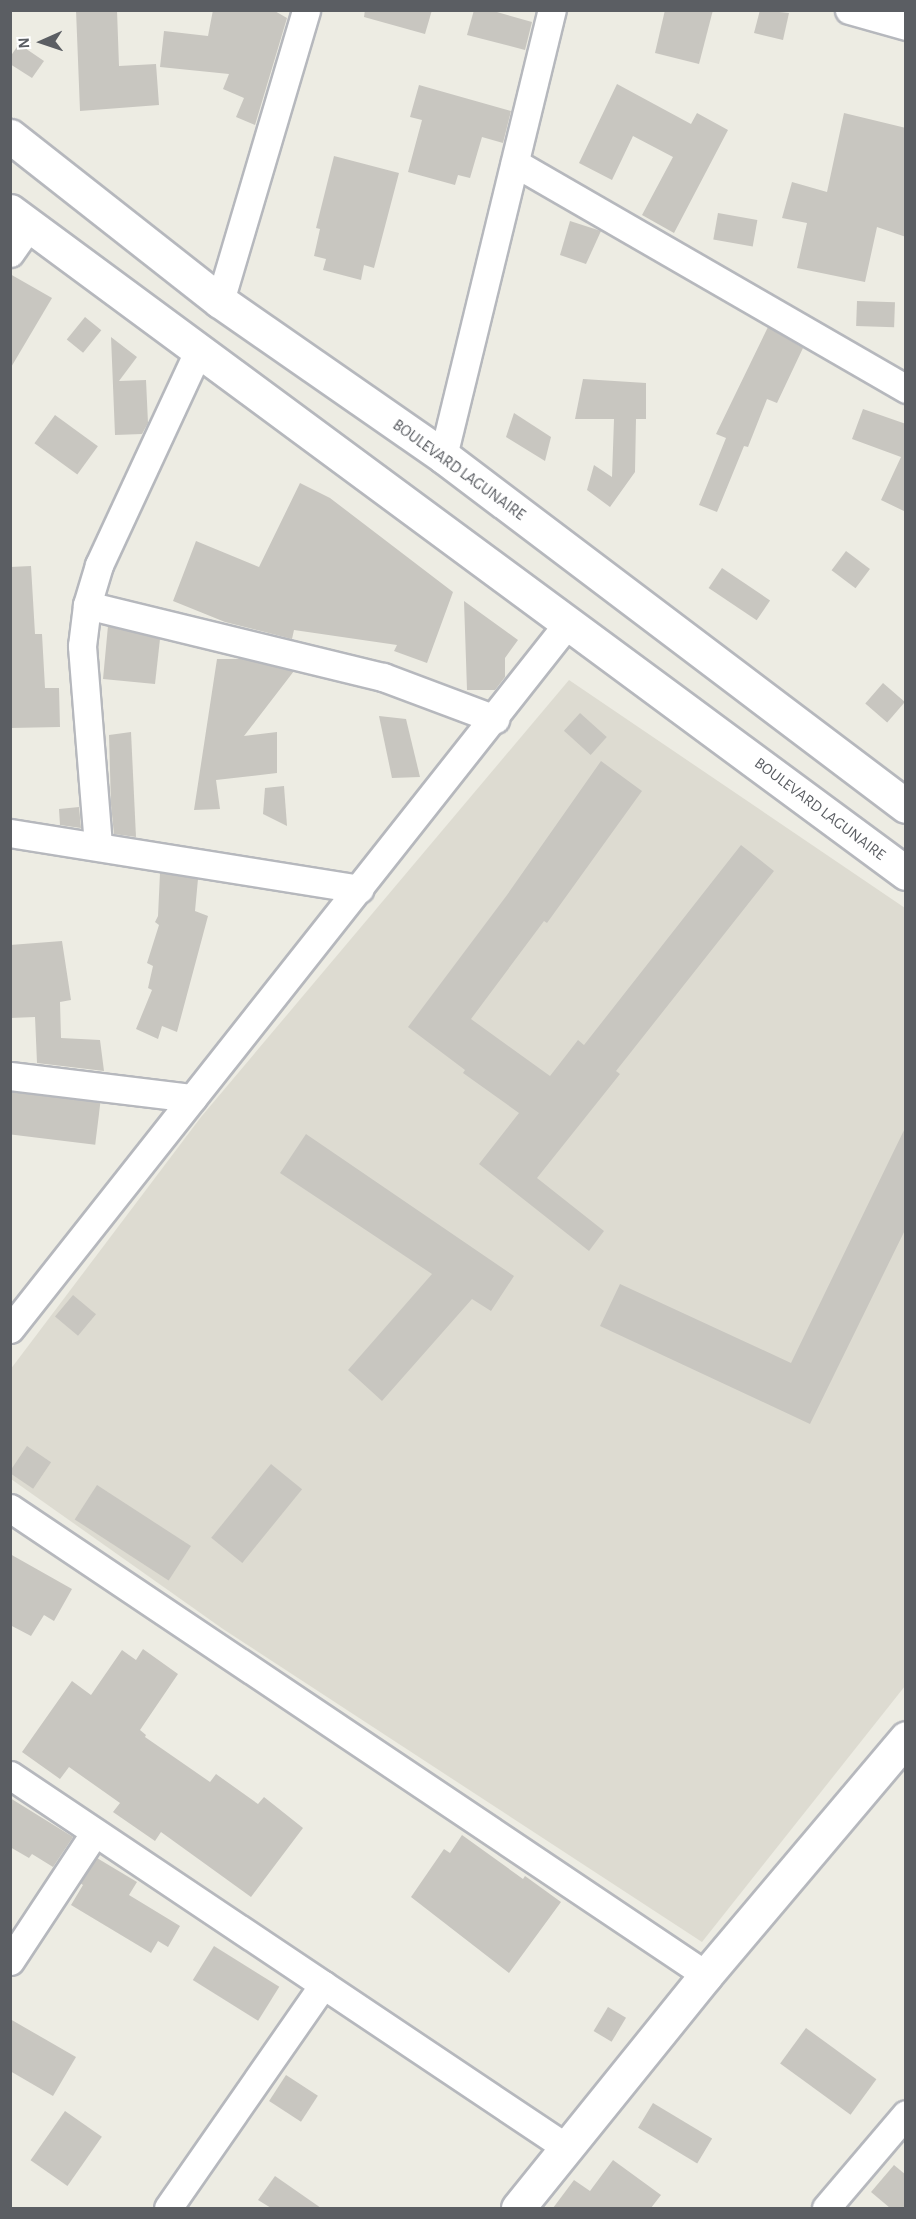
<!DOCTYPE html>
<html>
<head>
<meta charset="utf-8">
<style>
  body { margin:0 }
  #map { position:relative; width:916px; height:2219px; overflow:hidden; background:#edece3; font-family:"Alegreya Sans",sans-serif }
  div>[style] { position:absolute }
  .education>* { inset:0; background:#dddbd1 }
  .building>* { inset:0; background:#c8c6c0; transform-origin:0 0 }
  .roads { filter:drop-shadow(2px 0 #b6b8bd) drop-shadow(-2px 0 #b6b8bd) drop-shadow(0 2px #b6b8bd) drop-shadow(0 -2px #b6b8bd) }
  .street>* { height:27px; margin:-13.5px; padding:0 13.5px; transform-origin:13.5px; border-radius:13.5px; background:#fff }
  .secondary>* { height:33px; margin:-16.5px; padding:0 16.5px; transform-origin:16.5px; border-radius:16.5px; background:#fff }
  span { translate:-50% -50%; white-space:nowrap; text-align:center; line-height:1.15; -webkit-text-stroke:5px #fff; paint-order:stroke }
  .street-label { font-size:16px; color:#5b5e63 }
  .frame { position:absolute; inset:0; border:12px solid #5b5e63; pointer-events:none }
  .north { position:absolute; left:12px; top:12px; width:60px; height:60px; -webkit-text-stroke:4px #fff; paint-order:stroke; rotate:267deg; font-size:16px; font-weight:700; line-height:24px; text-align:center; color:#5b5e63 }
  .north::after { content:''; display:block; margin:auto; width:21px; height:27px; background:#5b5e63; clip-path:polygon(50% 0,100% 100%,50% 72%,0 100%) }
</style>
</head>
<body>
<div id="map">
  <div class="education">
    <i style="clip-path:polygon(569px 680px,905px 908px,905px 1686px,702px 1942px,223px 1629px,11px 1479px,10px 1370px,201px 1117px)"></i>
  </div>
  <div class="building">
    <i style="clip-path:polygon(76px 10px,117px 10px,119px 66px,156px 64px,159px 105px,80px 111px)"></i>
    <i style="clip-path:polygon(213px 10px,273px 10px,287px 18px,255px 125px,236px 117px,244px 98px,223px 89px,229px 74px,160px 67px,164px 31px,208px 36px)"></i>
    <i style="clip-path:polygon(365px 10px,432px 10px,425px 34px,364px 17px)"></i>
    <i style="clip-path:polygon(474px 10px,490px 10px,532px 22px,525px 50px,467px 35px)"></i>
    <i style="clip-path:polygon(665px 10px,713px 10px,699px 64px,655px 53px)"></i>
    <i style="clip-path:polygon(760px 10px,789px 13px,783px 40px,754px 33px)"></i>
    <i style="clip-path:polygon(19px 44px,44px 61px,32px 78px,10px 64px,10px 57px)"></i>
    <i style="clip-path:polygon(617px 84px,691px 124px,697px 113px,728px 130px,674px 233px,642px 215px,673px 157px,633px 136px,612px 180px,579px 163px)"></i>
    <i style="clip-path:polygon(419px 85px,511px 111px,503px 143px,482px 137px,470px 178px,458px 175px,455px 185px,408px 172px,422px 120px,410px 117px)"></i>
    <i style="clip-path:polygon(844px 113px,906px 128px,906px 237px,877px 227px,865px 282px,797px 268px,807px 223px,782px 218px,792px 182px,827px 192px)"></i>
    <i style="clip-path:polygon(334px 156px,399px 173px,374px 268px,364px 265px,361px 280px,323px 270px,326px 259px,314px 256px,320px 229px,316px 228px)"></i>
    <i style="left:718px;top:213px;width:40px;height:27px;rotate:10deg"></i>
    <i style="clip-path:polygon(570px 221px,601px 231px,586px 264px,560px 255px)"></i>
    <i style="clip-path:polygon(10px 274px,52px 298px,10px 369px)"></i>
    <i style="left:857px;top:301px;width:38px;height:25px;rotate:2deg"></i>
    <i style="left:85px;top:317px;width:21px;height:29px;rotate:39deg"></i>
    <i style="clip-path:polygon(768px 327px,803px 348px,777px 403px,767px 399px,748px 447px,744px 446px,717px 512px,699px 505px,726px 438px,716px 434px)"></i>
    <i style="clip-path:polygon(111px 337px,137px 357px,119px 381px,146px 380px,148px 423px,142px 434px,115px 435px)"></i>
    <i style="clip-path:polygon(583px 379px,646px 383px,646px 419px,636px 419px,635px 472px,610px 507px,587px 490px,594px 465px,612px 477px,614px 419px,575px 419px)"></i>
    <i style="clip-path:polygon(863px 409px,906px 424px,906px 512px,881px 500px,901px 457px,852px 439px)"></i>
    <i style="clip-path:polygon(514px 413px,551px 437px,545px 461px,506px 437px)"></i>
    <i style="left:55px;top:415px;width:53px;height:35px;rotate:36deg"></i>
    <i style="clip-path:polygon(300px 483px,330px 498px,453px 592px,427px 663px,394px 651px,397px 645px,294px 630px,292px 639px,225px 622px,173px 601px,196px 541px,259px 567px)"></i>
    <i style="left:846px;top:551px;width:30px;height:24px;rotate:37deg"></i>
    <i style="clip-path:polygon(31px 566px,35px 634px,42px 634px,45px 688px,59px 688px,60px 727px,10px 728px,10px 567px)"></i>
    <i style="left:722px;top:568px;width:58px;height:24px;rotate:34deg"></i>
    <i style="clip-path:polygon(464px 601px,518px 640px,505px 658px,505px 677px,495px 690px,467px 690px)"></i>
    <i style="clip-path:polygon(108px 626px,160px 639px,155px 684px,103px 679px)"></i>
    <i style="clip-path:polygon(217px 659px,243px 659px,294px 671px,244px 736px,277px 732px,277px 773px,216px 780px,220px 809px,194px 810px)"></i>
    <i style="left:883px;top:683px;width:29px;height:27px;rotate:41deg"></i>
    <i style="left:580px;top:713px;width:36px;height:24px;rotate:42deg"></i>
    <i style="clip-path:polygon(379px 716px,406px 719px,420px 777px,392px 778px)"></i>
    <i style="clip-path:polygon(131px 732px,136px 837px,114px 834px,111px 805px,109px 735px)"></i>
    <i style="clip-path:polygon(601px 761px,642px 791px,547px 923px,544px 921px,471px 1019px,550px 1076px,578px 1040px,584px 1045px,741px 845px,774px 871px,616px 1071px,620px 1074px,537px 1178px,604px 1231px,589px 1251px,479px 1164px,519px 1113px,463px 1073px,465px 1070px,408px 1027px,507px 895px)"></i>
    <i style="clip-path:polygon(284px 786px,287px 826px,263px 814px,265px 788px)"></i>
    <i style="clip-path:polygon(79px 807px,81px 828px,60px 825px,59px 809px)"></i>
    <i style="clip-path:polygon(160px 873px,198px 879px,195px 911px,208px 916px,177px 1032px,162px 1026px,158px 1039px,136px 1029px,152px 990px,148px 988px,153px 966px,147px 963px,159px 925px,155px 922px,158px 916px)"></i>
    <i style="clip-path:polygon(62px 941px,71px 1000px,60px 1002px,61px 1038px,100px 1040px,104px 1071px,37px 1063px,35px 1017px,10px 1018px,10px 945px)"></i>
    <i style="left:10px;top:1092px;width:91px;height:42px;rotate:7deg"></i>
    <i style="clip-path:polygon(906px 1126px,906px 1228px,810px 1424px,600px 1326px,620px 1284px,791px 1363px)"></i>
    <i style="clip-path:polygon(306px 1134px,514px 1276px,491px 1311px,472px 1299px,382px 1401px,348px 1370px,432px 1274px,280px 1173px)"></i>
    <i style="left:73px;top:1295px;width:30px;height:28px;rotate:40deg"></i>
    <i style="left:27px;top:1446px;width:29px;height:32px;rotate:34deg"></i>
    <i style="left:271px;top:1464px;width:40px;height:95px;rotate:39deg"></i>
    <i style="left:97px;top:1485px;width:112px;height:41px;rotate:33deg"></i>
    <i style="clip-path:polygon(10px 1554px,72px 1589px,54px 1621px,44px 1615px,31px 1636px,10px 1625px)"></i>
    <i style="clip-path:polygon(143px 1649px,178px 1674px,140px 1730px,146px 1735px,145px 1737px,210px 1782px,216px 1774px,258px 1804px,264px 1797px,303px 1828px,251px 1897px,161px 1832px,155px 1841px,113px 1812px,120px 1803px,69px 1767px,60px 1779px,22px 1752px,72px 1681px,91px 1695px,122px 1650px,136px 1660px)"></i>
    <i style="clip-path:polygon(10px 1798px,73px 1837px,53px 1867px,32px 1854px,29px 1858px,10px 1847px)"></i>
    <i style="clip-path:polygon(462px 1835px,523px 1879px,525px 1876px,561px 1902px,509px 1973px,411px 1897px,444px 1849px,450px 1853px)"></i>
    <i style="clip-path:polygon(97px 1858px,137px 1882px,129px 1895px,180px 1926px,168px 1947px,158px 1941px,151px 1953px,71px 1905px,83px 1885px,80px 1883px)"></i>
    <i style="left:214px;top:1946px;width:77px;height:40px;rotate:32deg"></i>
    <i style="left:608px;top:2007px;width:21px;height:28px;rotate:31deg"></i>
    <i style="clip-path:polygon(10px 2019px,76px 2057px,53px 2096px,10px 2071px)"></i>
    <i style="left:806px;top:2028px;width:87px;height:44px;rotate:36deg"></i>
    <i style="left:286px;top:2075px;width:38px;height:31px;rotate:33deg"></i>
    <i style="left:653px;top:2103px;width:69px;height:29px;rotate:31deg"></i>
    <i style="left:65px;top:2111px;width:45px;height:60px;rotate:35deg"></i>
    <i style="clip-path:polygon(613px 2160px,661px 2195px,651px 2208px,553px 2208px,574px 2180px,590px 2191px)"></i>
    <i style="clip-path:polygon(894px 2165px,906px 2175px,906px 2208px,890px 2208px,871px 2192px)"></i>
    <i style="clip-path:polygon(275px 2176px,321px 2208px,271px 2208px,258px 2200px)"></i>
  </div>
  <div class="roads">
    <div class="street">
      <i style="left:849px;top:10px;width:59px;rotate:15.7deg"></i>
      <i style="left:515px;top:163px;width:452px;rotate:30deg"></i>
      <i style="left:10px;top:253px;width:33px;rotate:-55deg"></i>
      <i style="left:220px;top:301px;width:303px;rotate:-73.5deg"></i>
      <i style="left:443px;top:456px;width:459px;rotate:-76.3deg"></i>
      <i style="left:87px;top:605px;width:305px;rotate:13.7deg"></i>
      <i style="left:383px;top:677px;width:120px;rotate:20.6deg"></i>
      <i style="left:10px;top:833px;width:354px;rotate:9.1deg"></i>
      <i style="left:98px;top:845px;width:200px;rotate:-94.6deg"></i>
      <i style="left:82px;top:646px;width:41px;rotate:-83deg"></i>
      <i style="left:87px;top:605px;width:42px;rotate:-73.3deg"></i>
      <i style="left:99px;top:565px;width:237px;rotate:-65.1deg"></i>
      <i style="left:10px;top:1076px;width:184px;rotate:6.9deg"></i>
      <i style="left:10px;top:1329px;width:901px;rotate:-51.67deg"></i>
      <i style="left:10px;top:1508px;width:838px;rotate:33.86deg"></i>
      <i style="left:10px;top:1775px;width:670px;rotate:33.81deg"></i>
      <i style="left:10px;top:1961px;width:154px;rotate:-56.6deg"></i>
      <i style="left:168px;top:2208px;width:272px;rotate:-55.2deg"></i>
      <i style="left:826px;top:2208px;width:123px;rotate:-49.6deg"></i>
    </div>
    <div class="secondary">
      <i style="left:10px;top:136px;width:267px;rotate:38.2deg"></i>
      <i style="left:220px;top:301px;width:272px;rotate:34.8deg"></i>
      <i style="left:443px;top:456px;width:580px;rotate:37.09deg"></i>
      <i style="left:10px;top:211px;width:1114px;rotate:36.46deg"></i>
      <i style="left:518px;top:2208px;width:299px;rotate:-51.1deg"></i>
      <i style="left:706px;top:1975px;width:310px;rotate:-49.8deg"></i>
    </div>
  </div>
  <div class="street-label">
    <span style="left:459px;top:470px;rotate:36deg">BOULEVARD LAGUNAIRE</span>
    <span style="left:820px;top:809px;rotate:37deg">BOULEVARD LAGUNAIRE</span>
  </div>
  <div class="frame"></div>
  <div class="north">N</div>
</div>
</body>
</html>
